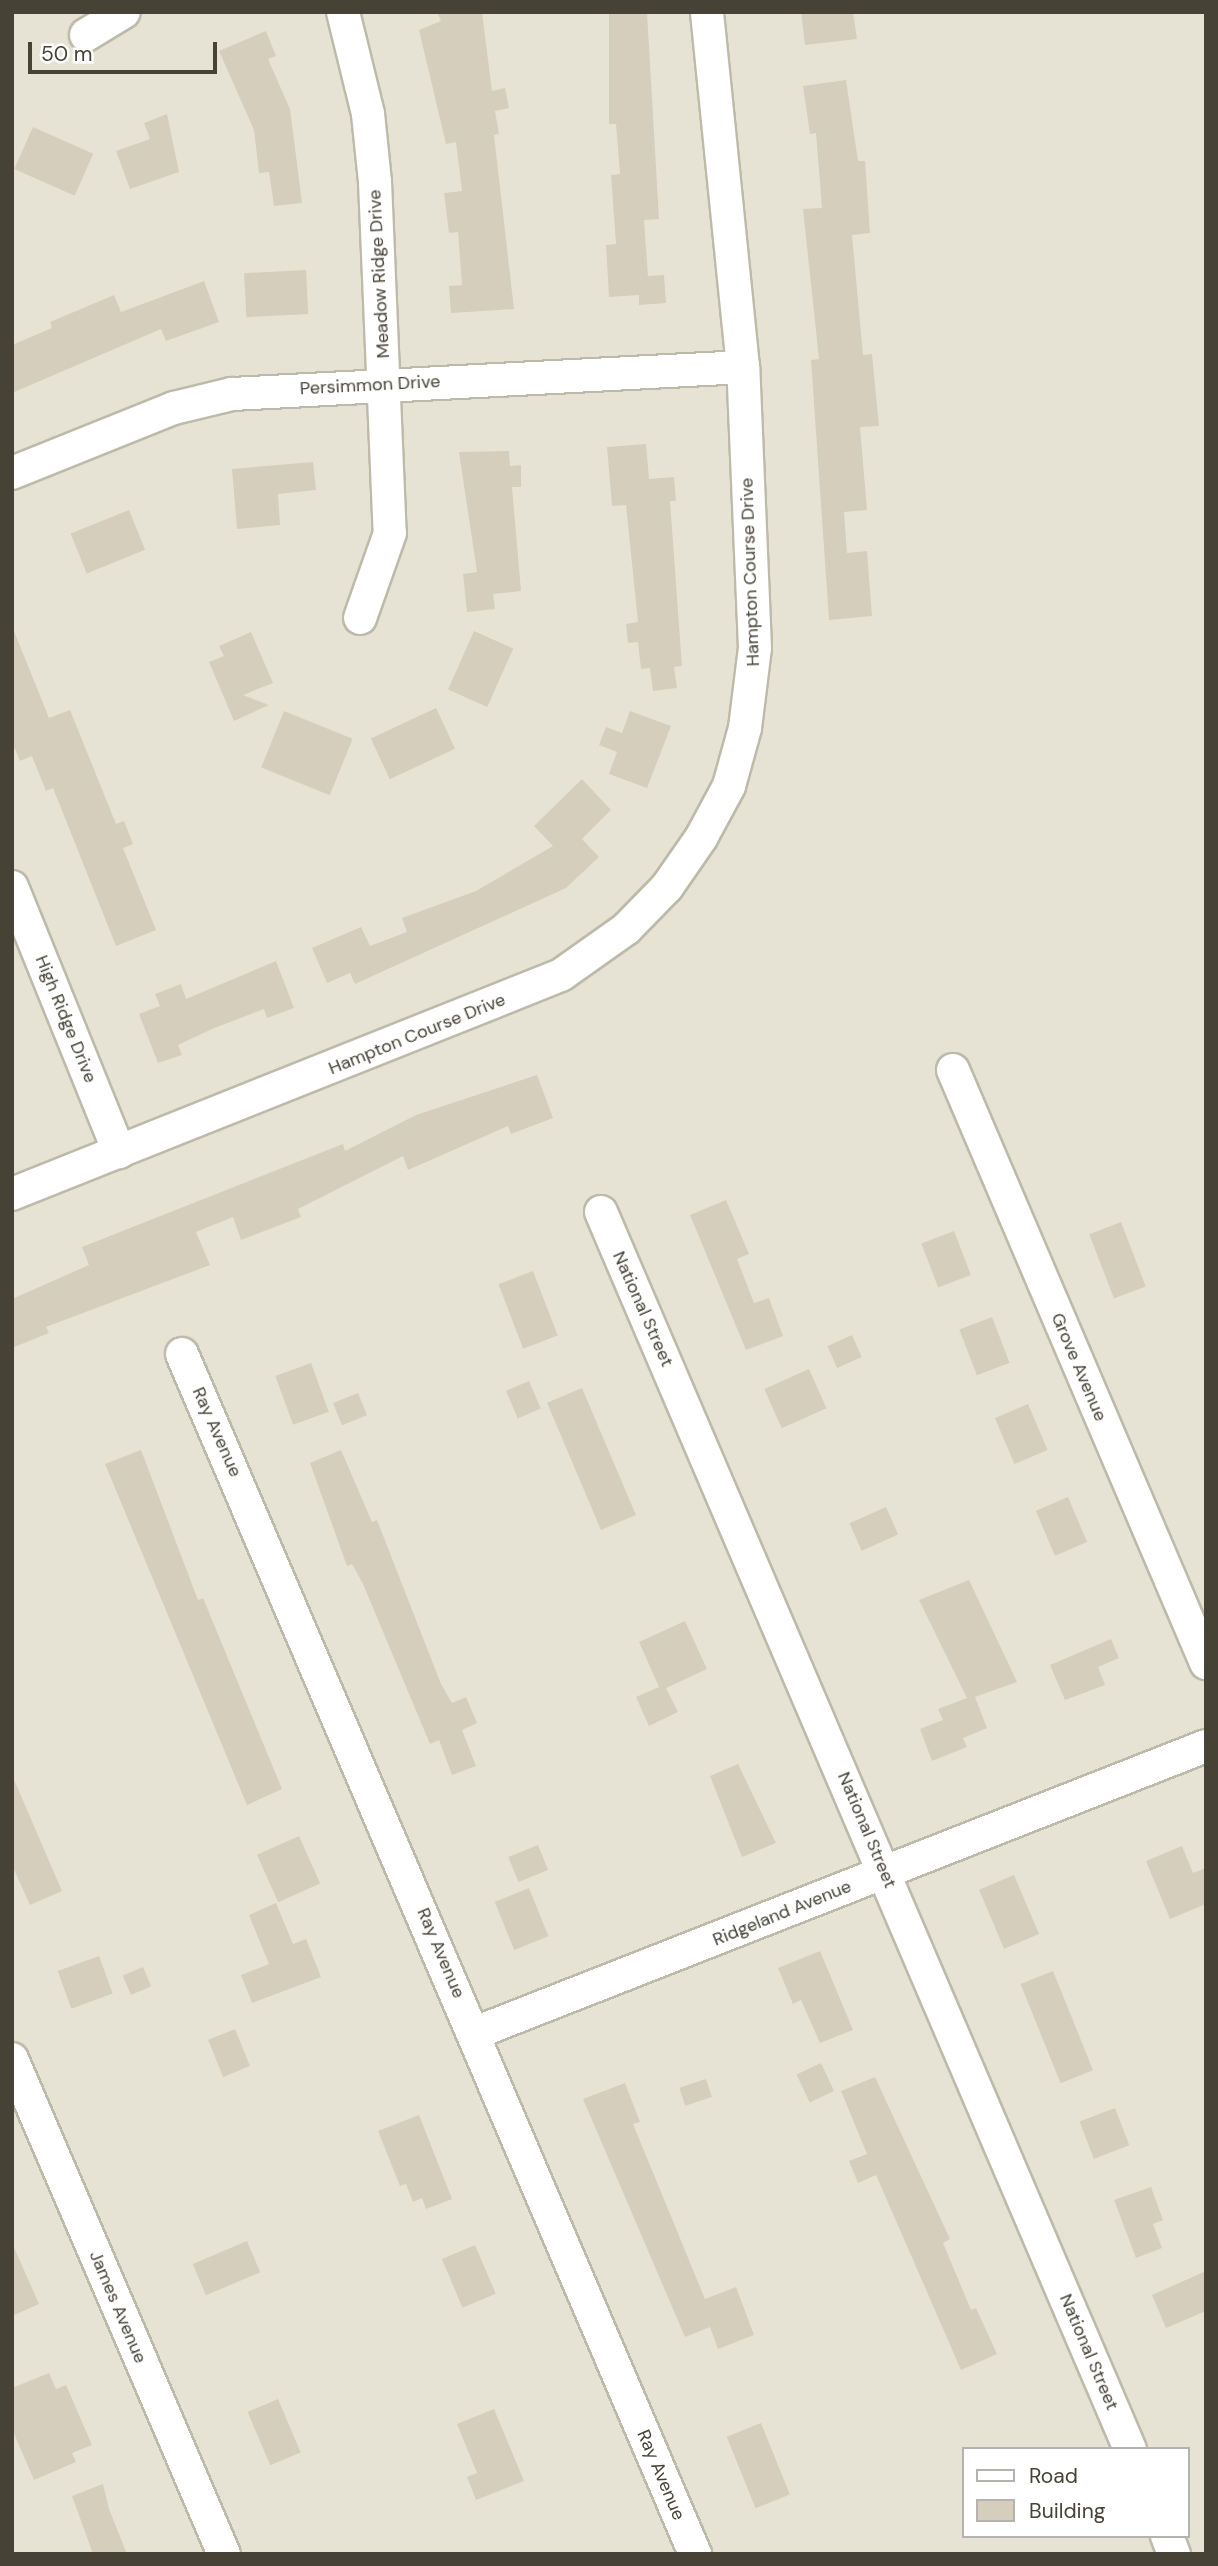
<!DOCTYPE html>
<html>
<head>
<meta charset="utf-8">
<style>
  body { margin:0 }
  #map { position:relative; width:1218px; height:2566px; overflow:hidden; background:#f3f1e6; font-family:"DM Sans",sans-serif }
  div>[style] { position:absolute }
  .residential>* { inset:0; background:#e7e3d4 }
  .building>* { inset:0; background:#d5cebc; transform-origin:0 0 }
  .roads { filter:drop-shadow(2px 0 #bebaa9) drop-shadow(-2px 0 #bebaa9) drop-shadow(0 2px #bebaa9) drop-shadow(0 -2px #bebaa9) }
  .minor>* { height:32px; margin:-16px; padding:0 16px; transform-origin:16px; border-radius:16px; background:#fff }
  span { translate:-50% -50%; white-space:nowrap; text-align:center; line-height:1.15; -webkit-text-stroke:5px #fff; paint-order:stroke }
  .street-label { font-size:18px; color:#464236 }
  .frame { position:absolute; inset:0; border:14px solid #464236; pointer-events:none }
  .legend { position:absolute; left:962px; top:2447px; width:228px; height:91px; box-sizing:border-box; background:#fff; border:2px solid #b5b3af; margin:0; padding:9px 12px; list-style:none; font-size:21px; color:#464236 }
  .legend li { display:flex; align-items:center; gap:14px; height:35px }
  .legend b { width:35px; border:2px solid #b5b3af }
  .scale { position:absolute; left:28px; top:42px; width:189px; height:32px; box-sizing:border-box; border:4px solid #464236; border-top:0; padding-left:9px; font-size:21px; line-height:24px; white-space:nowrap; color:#464236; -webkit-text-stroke:5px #fff; paint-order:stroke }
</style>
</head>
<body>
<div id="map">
  <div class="residential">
    <i style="clip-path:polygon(evenodd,12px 12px,1206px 12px,1206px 2554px,12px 2554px,12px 12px,964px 2449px,1188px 2449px,1188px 2536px,964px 2536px,964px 2449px)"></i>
  </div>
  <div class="building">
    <i style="clip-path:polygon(437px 12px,482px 12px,492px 91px,505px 88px,509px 108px,495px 111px,499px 134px,494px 135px,514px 309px,451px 313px,449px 286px,462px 285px,458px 232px,449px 233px,444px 193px,462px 191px,456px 142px,446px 144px,419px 30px,441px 21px)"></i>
    <i style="clip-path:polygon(609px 12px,647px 12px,659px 219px,644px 220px,648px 276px,664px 275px,666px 303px,639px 305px,639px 295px,609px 297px,606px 245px,616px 244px,611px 175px,620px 174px,616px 124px,609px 124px)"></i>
    <i style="clip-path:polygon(801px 12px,853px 12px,857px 39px,805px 45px)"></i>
    <i style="clip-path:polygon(266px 31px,276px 56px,268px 59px,290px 109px,302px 203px,274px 206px,269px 172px,259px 173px,254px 130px,219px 51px)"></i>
    <i style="clip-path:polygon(846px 80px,858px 161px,865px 161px,870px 233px,852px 235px,863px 355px,872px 354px,879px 426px,860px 427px,867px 510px,844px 512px,847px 553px,867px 551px,872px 616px,829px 620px,811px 360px,819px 359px,803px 209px,822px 208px,816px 133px,810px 134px,803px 86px)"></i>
    <i style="clip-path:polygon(167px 114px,179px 172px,130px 189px,116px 151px,150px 139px,144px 123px)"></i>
    <i style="left:33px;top:127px;width:66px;height:46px;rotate:24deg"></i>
    <i style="left:306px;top:270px;width:44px;height:62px;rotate:87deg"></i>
    <i style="clip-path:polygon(204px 281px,219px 322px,166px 341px,161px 329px,12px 393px,12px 345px,52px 328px,50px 322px,114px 295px,121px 312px)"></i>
    <i style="clip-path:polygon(646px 444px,649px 479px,674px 477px,676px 501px,670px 501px,682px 666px,674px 667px,677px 688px,653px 691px,650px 668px,641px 669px,638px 642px,628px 643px,626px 624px,638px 622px,626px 505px,612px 506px,607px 447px)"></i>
    <i style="clip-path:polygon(509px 451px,510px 466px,521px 465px,521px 487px,512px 487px,521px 591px,493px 594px,495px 609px,467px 612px,463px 574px,477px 572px,459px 452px)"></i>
    <i style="clip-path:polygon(313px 462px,316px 490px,278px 494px,280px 525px,237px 529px,232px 469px)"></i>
    <i style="left:129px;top:510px;width:43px;height:63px;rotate:68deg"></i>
    <i style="clip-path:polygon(12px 626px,49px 718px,70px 710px,116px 824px,124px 821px,133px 844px,123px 848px,156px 930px,116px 946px,53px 788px,46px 791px,32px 756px,20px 761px,12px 742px)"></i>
    <i style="left:474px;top:631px;width:43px;height:64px;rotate:24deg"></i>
    <i style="clip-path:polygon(251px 632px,273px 683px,243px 695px,269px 705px,234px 721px,209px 662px,224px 656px,219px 646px)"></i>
    <i style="left:436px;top:708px;width:45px;height:72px;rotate:65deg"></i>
    <i style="left:284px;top:711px;width:74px;height:61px;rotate:22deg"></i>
    <i style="clip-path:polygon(630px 711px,671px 726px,647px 788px,609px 774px,617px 752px,599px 745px,606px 727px,622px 733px)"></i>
    <i style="clip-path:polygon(582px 779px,611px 810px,582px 839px,599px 857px,566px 888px,355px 984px,350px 973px,327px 983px,312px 948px,361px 927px,370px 946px,407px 932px,402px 918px,476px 891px,553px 846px,534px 826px)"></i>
    <i style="clip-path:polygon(276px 961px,294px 1008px,267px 1018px,264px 1009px,212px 1029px,178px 1045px,182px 1055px,158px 1063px,139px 1014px,160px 1006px,155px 994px,181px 984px,186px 999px)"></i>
    <i style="clip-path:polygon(537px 1075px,553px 1118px,511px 1134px,508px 1126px,408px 1170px,403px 1156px,298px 1209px,301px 1217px,241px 1240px,233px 1217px,196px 1232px,210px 1265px,46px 1327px,49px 1333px,12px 1348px,12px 1299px,89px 1265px,82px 1247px,343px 1144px,345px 1151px,416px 1115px)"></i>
    <i style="clip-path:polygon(726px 1200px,749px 1254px,737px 1259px,754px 1303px,769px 1298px,783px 1336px,746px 1350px,690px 1215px)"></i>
    <i style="left:1121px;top:1222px;width:69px;height:34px;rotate:69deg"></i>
    <i style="left:954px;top:1231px;width:47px;height:35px;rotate:69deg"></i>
    <i style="left:533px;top:1271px;width:69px;height:37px;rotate:69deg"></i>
    <i style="left:992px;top:1317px;width:49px;height:35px;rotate:69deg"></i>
    <i style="left:852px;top:1335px;width:24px;height:27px;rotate:66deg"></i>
    <i style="left:311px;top:1363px;width:52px;height:38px;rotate:70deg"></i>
    <i style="left:809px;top:1369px;width:43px;height:49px;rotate:66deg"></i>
    <i style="left:529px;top:1381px;width:30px;height:25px;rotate:67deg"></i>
    <i style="left:582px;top:1388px;width:138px;height:38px;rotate:67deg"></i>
    <i style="left:358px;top:1393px;width:24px;height:27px;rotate:68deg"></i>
    <i style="left:1028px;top:1404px;width:50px;height:36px;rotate:67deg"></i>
    <i style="clip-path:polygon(141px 1450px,198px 1600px,203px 1598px,282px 1789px,247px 1805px,105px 1464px)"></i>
    <i style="clip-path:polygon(341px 1450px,372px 1522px,377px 1520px,441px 1684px,452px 1703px,466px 1697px,477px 1723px,462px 1730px,476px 1766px,452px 1775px,439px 1740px,430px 1744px,363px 1584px,352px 1564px,347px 1566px,310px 1463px)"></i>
    <i style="left:1068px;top:1497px;width:49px;height:35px;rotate:67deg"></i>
    <i style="left:886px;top:1507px;width:30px;height:40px;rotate:66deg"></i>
    <i style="clip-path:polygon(969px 1580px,1017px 1682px,975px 1697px,987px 1728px,963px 1738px,967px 1747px,932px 1761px,920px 1729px,943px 1720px,938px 1709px,967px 1698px,919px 1600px)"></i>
    <i style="clip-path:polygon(685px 1621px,707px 1669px,666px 1688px,678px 1712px,649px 1726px,636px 1697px,659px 1687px,639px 1642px)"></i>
    <i style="clip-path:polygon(1111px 1639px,1119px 1658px,1098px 1667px,1105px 1685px,1065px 1700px,1050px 1665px)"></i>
    <i style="clip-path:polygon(738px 1764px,776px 1843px,742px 1857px,710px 1776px)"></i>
    <i style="clip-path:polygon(12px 1775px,62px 1891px,30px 1905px,12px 1865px)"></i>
    <i style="left:299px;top:1836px;width:52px;height:46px;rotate:66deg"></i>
    <i style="left:538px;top:1845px;width:27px;height:32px;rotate:68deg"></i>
    <i style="clip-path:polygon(1182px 1846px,1193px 1873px,1206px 1868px,1206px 1904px,1170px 1919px,1146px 1861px)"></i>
    <i style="left:1014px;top:1875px;width:64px;height:38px;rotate:67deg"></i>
    <i style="left:529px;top:1888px;width:52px;height:37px;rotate:68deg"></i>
    <i style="clip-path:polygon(276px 1903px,293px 1944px,306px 1939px,321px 1977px,252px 2003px,241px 1975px,269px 1964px,249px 1915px)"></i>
    <i style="clip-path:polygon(820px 1951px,853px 2030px,820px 2043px,801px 2000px,793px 2004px,778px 1968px)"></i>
    <i style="left:99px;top:1956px;width:40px;height:44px;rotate:70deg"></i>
    <i style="left:143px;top:1967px;width:21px;height:22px;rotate:67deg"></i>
    <i style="left:1053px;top:1971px;width:107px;height:35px;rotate:68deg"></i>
    <i style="left:235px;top:2029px;width:40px;height:29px;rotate:68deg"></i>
    <i style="left:821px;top:2063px;width:31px;height:27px;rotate:65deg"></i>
    <i style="clip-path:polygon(875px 2077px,950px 2239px,943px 2243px,971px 2310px,976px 2308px,997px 2354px,961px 2370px,876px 2175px,858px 2183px,849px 2161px,867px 2154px,841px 2091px)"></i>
    <i style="left:706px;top:2079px;width:19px;height:28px;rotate:72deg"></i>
    <i style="clip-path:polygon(625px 2083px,640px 2122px,633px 2124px,705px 2299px,736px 2287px,754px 2335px,718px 2349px,710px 2327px,685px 2337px,583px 2099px)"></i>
    <i style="left:1115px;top:2108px;width:40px;height:38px;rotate:69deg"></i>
    <i style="clip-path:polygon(419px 2115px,452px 2199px,426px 2209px,422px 2198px,413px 2202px,406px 2184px,400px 2186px,378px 2131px)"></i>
    <i style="clip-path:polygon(1151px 2187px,1163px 2220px,1153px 2224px,1162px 2248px,1136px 2258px,1114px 2200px)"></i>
    <i style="left:247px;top:2241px;width:34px;height:59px;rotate:67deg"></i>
    <i style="clip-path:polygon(12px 2243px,39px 2304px,12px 2316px)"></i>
    <i style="left:475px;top:2245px;width:53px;height:36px;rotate:67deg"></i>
    <i style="clip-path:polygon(1206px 2271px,1206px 2311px,1166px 2328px,1152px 2295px)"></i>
    <i style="clip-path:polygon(49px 2373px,56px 2389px,66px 2385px,92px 2445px,72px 2453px,76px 2462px,34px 2480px,12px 2429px,12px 2388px)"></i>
    <i style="left:278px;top:2399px;width:58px;height:33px;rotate:67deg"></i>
    <i style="clip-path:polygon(494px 2409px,524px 2481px,476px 2500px,467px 2477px,477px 2473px,457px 2424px)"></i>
    <i style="left:761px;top:2423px;width:77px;height:37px;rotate:68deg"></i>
    <i style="clip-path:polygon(103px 2484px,109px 2509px,127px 2554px,93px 2554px,72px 2496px)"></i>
  </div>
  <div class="roads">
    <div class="minor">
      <i style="left:343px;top:12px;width:105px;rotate:76.2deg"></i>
      <i style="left:368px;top:114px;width:68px;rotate:84.1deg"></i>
      <i style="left:375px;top:182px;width:351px;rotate:87.6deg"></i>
      <i style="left:390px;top:533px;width:90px;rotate:109.4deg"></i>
      <i style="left:86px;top:35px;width:44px;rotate:-31.2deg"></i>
      <i style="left:12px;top:473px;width:175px;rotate:-21.9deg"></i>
      <i style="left:174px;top:408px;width:60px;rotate:-13.6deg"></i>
      <i style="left:232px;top:394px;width:512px;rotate:-3.02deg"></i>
      <i style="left:12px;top:887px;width:286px;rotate:68deg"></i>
      <i style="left:953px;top:1070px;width:645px;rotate:66.89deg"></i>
      <i style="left:12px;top:1194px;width:591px;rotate:-21.75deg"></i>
      <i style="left:561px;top:975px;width:80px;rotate:-35.3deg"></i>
      <i style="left:626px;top:929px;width:59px;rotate:-45.7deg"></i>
      <i style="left:667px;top:887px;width:60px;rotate:-55.2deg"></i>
      <i style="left:701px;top:838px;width:59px;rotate:-61.7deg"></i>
      <i style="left:729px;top:786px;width:60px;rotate:-74.6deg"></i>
      <i style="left:745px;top:728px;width:81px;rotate:-82.9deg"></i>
      <i style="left:755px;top:648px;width:281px;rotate:-92.4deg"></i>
      <i style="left:743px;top:367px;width:357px;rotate:-95.8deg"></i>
      <i style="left:601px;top:1212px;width:1345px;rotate:66.85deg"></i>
      <i style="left:182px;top:1354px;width:1305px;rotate:66.85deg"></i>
      <i style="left:475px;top:2033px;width:785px;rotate:-21.44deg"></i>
      <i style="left:12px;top:2059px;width:538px;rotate:66.82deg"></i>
      <i style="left:1167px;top:2536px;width:19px;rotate:69deg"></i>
    </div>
  </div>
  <div class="street-label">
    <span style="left:379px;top:274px;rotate:-93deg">Meadow Ridge Drive</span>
    <span style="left:370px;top:385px;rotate:-3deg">Persimmon Drive</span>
    <span style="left:750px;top:572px;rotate:-92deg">Hampton Course Drive</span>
    <span style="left:66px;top:1019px;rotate:68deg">High Ridge Drive</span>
    <span style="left:417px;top:1034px;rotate:-22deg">Hampton Course Drive</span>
    <span style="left:643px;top:1309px;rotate:66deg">National Street</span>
    <span style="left:1079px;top:1367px;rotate:67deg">Grove Avenue</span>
    <span style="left:217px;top:1432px;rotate:66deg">Ray Avenue</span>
    <span style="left:867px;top:1830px;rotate:67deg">National Street</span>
    <span style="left:782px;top:1913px;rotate:-22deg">Ridgeland Avenue</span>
    <span style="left:441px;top:1953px;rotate:67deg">Ray Avenue</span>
    <span style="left:118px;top:2307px;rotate:67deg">James Avenue</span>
    <span style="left:1089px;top:2352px;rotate:67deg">National Street</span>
    <span style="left:661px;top:2475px;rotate:67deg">Ray Avenue</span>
  </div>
  <div class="frame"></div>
  <ul class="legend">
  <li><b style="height:9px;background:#fff"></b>Road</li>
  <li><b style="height:19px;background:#d5cebc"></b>Building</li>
  </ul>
  <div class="scale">50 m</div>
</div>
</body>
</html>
